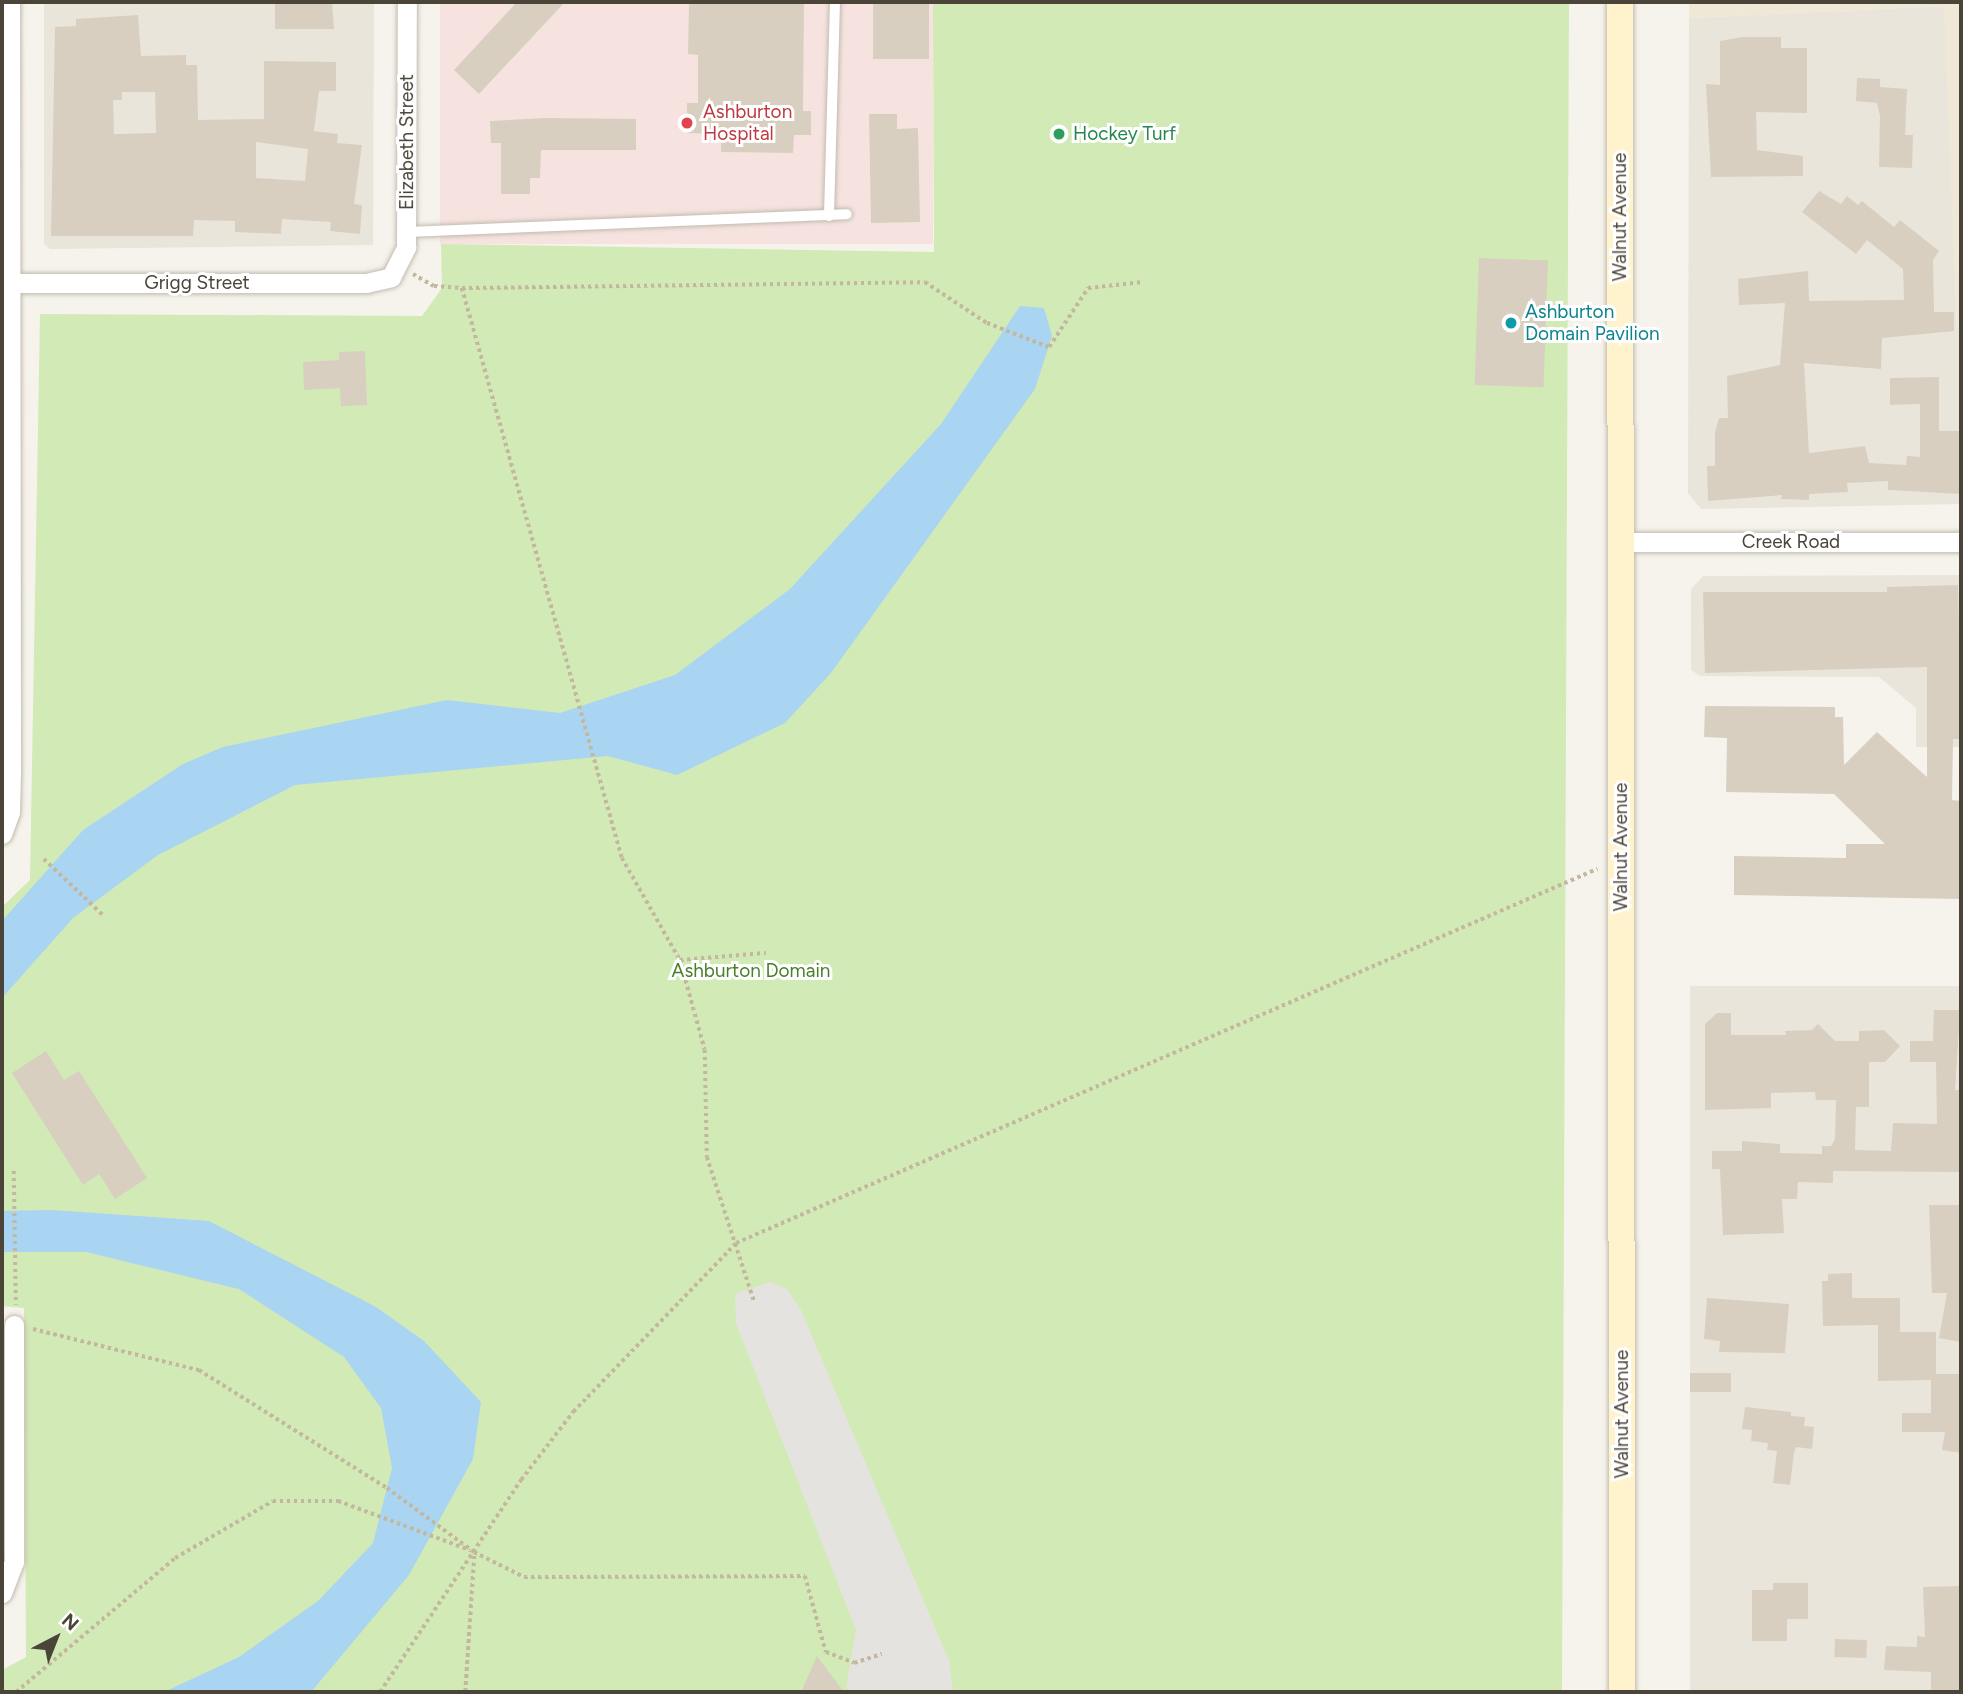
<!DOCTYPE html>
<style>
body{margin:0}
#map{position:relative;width:1963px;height:1694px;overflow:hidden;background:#f6f3ec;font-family:Figtree,sans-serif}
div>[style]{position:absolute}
.residential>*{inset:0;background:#eae5da;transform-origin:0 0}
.education>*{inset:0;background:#efe8d6}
.medical>*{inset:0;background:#f6e3e0;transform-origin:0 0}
.green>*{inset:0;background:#d2eab5}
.parking>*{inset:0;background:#e5e3e0}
.water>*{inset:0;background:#a9d4f2}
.building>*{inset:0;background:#d8cfc1;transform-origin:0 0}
.path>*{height:3.5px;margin-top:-1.75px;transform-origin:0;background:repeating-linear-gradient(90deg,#c4b79f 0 3.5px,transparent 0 7px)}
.roads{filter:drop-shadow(0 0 2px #c2bbae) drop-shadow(0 0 2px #c2bbae)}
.service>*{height:10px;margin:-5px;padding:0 5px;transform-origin:5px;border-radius:5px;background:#fff}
.minor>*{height:19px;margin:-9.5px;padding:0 9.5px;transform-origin:9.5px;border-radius:9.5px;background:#fff}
.secondary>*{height:26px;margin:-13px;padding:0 13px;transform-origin:13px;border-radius:13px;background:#fff3cd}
.dots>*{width:19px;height:19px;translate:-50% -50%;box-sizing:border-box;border:4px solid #fff;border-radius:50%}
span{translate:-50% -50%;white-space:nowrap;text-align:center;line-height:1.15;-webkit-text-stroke:6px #fff;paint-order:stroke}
.health-label{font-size:19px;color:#be3a42}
.left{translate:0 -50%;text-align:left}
.leisure-label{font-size:19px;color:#27864d}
.street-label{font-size:19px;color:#4b4439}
.culture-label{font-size:19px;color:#0d838f}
.park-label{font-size:19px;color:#4a7f2a}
.frame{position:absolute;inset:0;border:4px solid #4b4439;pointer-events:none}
.north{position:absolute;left:21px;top:1603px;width:70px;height:70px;-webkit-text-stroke:5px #fff;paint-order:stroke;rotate:42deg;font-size:19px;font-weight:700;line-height:28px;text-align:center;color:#4b4439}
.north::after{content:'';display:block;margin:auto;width:24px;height:32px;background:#4b4439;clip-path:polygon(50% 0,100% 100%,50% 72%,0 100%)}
</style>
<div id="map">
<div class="residential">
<i style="clip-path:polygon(44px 2px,374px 2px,373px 245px,50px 249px,44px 244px)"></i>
<i style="clip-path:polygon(1945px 6px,1957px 330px,1961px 331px,1961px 504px,1701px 509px,1688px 493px,1689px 18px)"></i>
<i style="clip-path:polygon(1961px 575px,1961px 747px,1916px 747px,1916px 708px,1879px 677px,1700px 676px,1691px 670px,1691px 589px,1703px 576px)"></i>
<i style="left:1690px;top:986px;width:271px;height:706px"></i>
</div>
<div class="education">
<i style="clip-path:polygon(1689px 2px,1961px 2px,1961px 331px,1957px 331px,1944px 6px,1689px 18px)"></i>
</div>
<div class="medical">
<i style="left:440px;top:2px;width:493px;height:242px"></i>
</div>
<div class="green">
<i style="clip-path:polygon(933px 2px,1569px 2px,1562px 1692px,2px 1692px,2px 1670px,26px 1657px,24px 1308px,2px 1306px,2px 907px,30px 880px,40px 314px,422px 316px,442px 288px,441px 244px,934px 252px)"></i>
</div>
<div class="parking">
<i style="clip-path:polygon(770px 1282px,787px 1289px,801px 1310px,949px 1661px,953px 1692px,850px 1692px,846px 1687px,856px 1630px,736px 1323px,735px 1294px)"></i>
</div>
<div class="water">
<i style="clip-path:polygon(1020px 306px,1044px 308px,1052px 336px,1035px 389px,831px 673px,785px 723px,677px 775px,608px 756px,295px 785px,158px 855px,73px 918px,2px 998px,2px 921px,83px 830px,183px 764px,223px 747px,447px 700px,560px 713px,675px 675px,790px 589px,941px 424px)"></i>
<i style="clip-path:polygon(52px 1210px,209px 1221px,376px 1307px,424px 1341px,481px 1402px,473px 1459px,409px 1575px,311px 1692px,164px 1692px,239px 1657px,318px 1601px,373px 1543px,392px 1468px,381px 1408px,344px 1357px,239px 1289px,86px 1252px,2px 1252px,2px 1211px)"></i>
</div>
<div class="building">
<i style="clip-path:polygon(288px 2px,332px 2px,334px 29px,275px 29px,275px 4px)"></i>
<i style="clip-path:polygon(517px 2px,565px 2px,479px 94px,454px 70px)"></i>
<i style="clip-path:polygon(689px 2px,804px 2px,803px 111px,811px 111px,811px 135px,794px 135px,793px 153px,721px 152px,721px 134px,687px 133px,687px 103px,698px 103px,698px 55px,688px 54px)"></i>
<i style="left:873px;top:2px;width:56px;height:57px"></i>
<i style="clip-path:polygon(evenodd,138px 15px,141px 56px,186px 55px,186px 65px,197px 65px,198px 120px,264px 119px,264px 61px,336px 62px,336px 91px,319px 91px,314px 131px,338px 134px,337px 143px,362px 145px,354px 204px,362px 205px,360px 234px,330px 231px,331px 222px,282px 219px,281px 234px,235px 232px,235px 221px,194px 220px,193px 236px,51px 236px,55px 27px,76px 26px,76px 19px,138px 15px,122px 92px,155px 92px,156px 133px,114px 134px,113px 100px,122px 100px,122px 92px,138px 15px,256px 142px,308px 149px,305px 181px,256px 178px,256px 142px)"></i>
<i style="clip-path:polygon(1742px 37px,1781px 37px,1781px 48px,1807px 48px,1807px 113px,1756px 112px,1757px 150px,1803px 156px,1803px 176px,1711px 177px,1706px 84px,1720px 85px,1720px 41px)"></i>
<i style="clip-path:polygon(1857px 78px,1880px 79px,1880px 87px,1907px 89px,1905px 135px,1913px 135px,1912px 168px,1879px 167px,1880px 116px,1877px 103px,1856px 101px)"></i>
<i style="clip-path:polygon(869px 114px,897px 114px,897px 129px,918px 128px,920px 222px,871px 223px)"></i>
<i style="clip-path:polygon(544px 118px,636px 119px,636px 150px,541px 150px,540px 178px,530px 178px,530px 194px,501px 194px,501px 143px,491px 143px,490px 121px)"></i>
<i style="clip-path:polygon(1819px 191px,1841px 204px,1847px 196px,1858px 205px,1862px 201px,1894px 227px,1900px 220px,1939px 251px,1933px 260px,1934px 312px,1954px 312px,1954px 331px,1882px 338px,1881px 369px,1804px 363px,1809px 453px,1865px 446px,1869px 463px,1906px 465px,1907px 456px,1920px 457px,1920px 404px,1890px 405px,1890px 378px,1939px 377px,1939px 431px,1961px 431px,1961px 494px,1888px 490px,1888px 481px,1847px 483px,1848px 492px,1809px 494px,1809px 500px,1781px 499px,1782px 495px,1708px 501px,1707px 466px,1715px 466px,1715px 432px,1719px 418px,1728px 418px,1727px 376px,1780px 365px,1785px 303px,1739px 305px,1738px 279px,1808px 271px,1809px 301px,1904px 300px,1903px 269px,1867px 240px,1856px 254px,1802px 212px)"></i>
<i style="left:1479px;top:258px;width:69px;height:127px;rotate:2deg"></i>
<i style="clip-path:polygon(365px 351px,367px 405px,341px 406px,340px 388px,304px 390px,303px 362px,339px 360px,339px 352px)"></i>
<i style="clip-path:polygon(1958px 585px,1961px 739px,1953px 739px,1952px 800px,1961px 801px,1961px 899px,1734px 895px,1734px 856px,1846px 858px,1846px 844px,1885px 844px,1834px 794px,1726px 792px,1727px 738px,1704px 737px,1705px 706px,1835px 707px,1835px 717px,1843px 717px,1844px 765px,1877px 732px,1927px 777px,1927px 667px,1705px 673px,1703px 592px,1887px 592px,1887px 587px)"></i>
<i style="clip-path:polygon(1934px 1010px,1960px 1010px,1955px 1090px,1961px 1090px,1961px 1172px,1833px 1171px,1833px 1183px,1798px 1182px,1797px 1199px,1782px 1199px,1784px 1233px,1723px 1235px,1720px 1169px,1712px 1169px,1712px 1151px,1742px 1151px,1742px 1141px,1780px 1144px,1780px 1153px,1822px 1154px,1822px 1146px,1831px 1146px,1835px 1139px,1836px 1100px,1816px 1100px,1815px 1092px,1771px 1093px,1771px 1108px,1705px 1110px,1705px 1024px,1717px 1013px,1731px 1013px,1731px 1035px,1786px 1035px,1785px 1031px,1812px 1030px,1818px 1024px,1835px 1041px,1859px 1041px,1859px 1031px,1884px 1030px,1900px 1046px,1885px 1062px,1869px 1062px,1869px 1107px,1856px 1107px,1855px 1150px,1891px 1151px,1893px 1123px,1937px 1124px,1936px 1062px,1910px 1062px,1910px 1041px,1933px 1041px)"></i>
<i style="clip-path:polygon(46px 1051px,64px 1080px,79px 1071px,147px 1178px,115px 1199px,99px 1174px,83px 1185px,12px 1073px)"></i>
<i style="clip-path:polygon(1929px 1205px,1961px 1205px,1961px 1342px,1939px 1338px,1947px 1293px,1932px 1293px)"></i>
<i style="clip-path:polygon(1852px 1273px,1852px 1298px,1900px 1298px,1900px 1332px,1936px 1332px,1936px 1374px,1961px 1374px,1961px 1453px,1942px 1450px,1945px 1432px,1902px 1432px,1902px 1413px,1931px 1413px,1931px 1380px,1878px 1381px,1878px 1325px,1823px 1326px,1822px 1281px,1828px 1281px,1828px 1274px)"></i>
<i style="clip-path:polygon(1707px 1298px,1789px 1304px,1785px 1353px,1719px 1352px,1720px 1341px,1704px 1339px)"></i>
<i style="left:1690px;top:1373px;width:41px;height:19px"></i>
<i style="clip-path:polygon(1745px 1407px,1791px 1412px,1791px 1416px,1805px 1417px,1804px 1426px,1814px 1427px,1812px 1449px,1796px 1447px,1794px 1453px,1790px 1485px,1773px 1483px,1777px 1451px,1767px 1450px,1768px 1443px,1751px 1441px,1752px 1430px,1742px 1429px)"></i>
<i style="clip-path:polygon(1773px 1583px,1808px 1583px,1808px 1619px,1787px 1619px,1787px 1641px,1752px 1641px,1752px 1590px,1773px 1590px)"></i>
<i style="clip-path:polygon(1961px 1586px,1961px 1692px,1931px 1692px,1931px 1672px,1884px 1670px,1886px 1646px,1917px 1647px,1917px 1636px,1925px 1637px,1923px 1587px)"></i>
<i style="left:1835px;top:1639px;width:32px;height:18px;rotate:2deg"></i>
<i style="clip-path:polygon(817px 1656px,844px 1692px,801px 1692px)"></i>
</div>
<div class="path">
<i style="left:413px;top:274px;width:24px;rotate:30deg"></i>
<i style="left:434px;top:286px;width:28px;rotate:4deg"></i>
<i style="left:462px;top:288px;width:592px;rotate:74.32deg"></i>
<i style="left:622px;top:858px;width:117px;rotate:60.4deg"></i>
<i style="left:680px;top:960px;width:93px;rotate:74.5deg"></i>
<i style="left:705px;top:1050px;width:107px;rotate:88.9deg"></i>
<i style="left:707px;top:1157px;width:151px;rotate:71.9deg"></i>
<i style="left:462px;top:288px;width:463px;rotate:-0.7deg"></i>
<i style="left:925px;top:282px;width:74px;rotate:33.5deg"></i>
<i style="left:987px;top:323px;width:66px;rotate:21.2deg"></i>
<i style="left:1049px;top:347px;width:71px;rotate:-56.5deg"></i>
<i style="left:1088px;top:288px;width:55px;rotate:-6.2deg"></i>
<i style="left:44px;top:859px;width:81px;rotate:43.5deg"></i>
<i style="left:680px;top:960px;width:86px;rotate:-4.7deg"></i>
<i style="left:14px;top:1171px;width:134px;rotate:89.1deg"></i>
<i style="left:33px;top:1329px;width:171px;rotate:13.9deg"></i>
<i style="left:199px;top:1370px;width:222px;rotate:32.1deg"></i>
<i style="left:387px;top:1488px;width:108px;rotate:36.3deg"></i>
<i style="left:474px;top:1552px;width:56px;rotate:26.6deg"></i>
<i style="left:524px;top:1577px;width:281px;rotate:-0.2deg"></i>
<i style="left:805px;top:1576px;width:79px;rotate:74.6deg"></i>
<i style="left:826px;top:1652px;width:30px;rotate:21deg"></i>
<i style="left:854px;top:1663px;width:29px;rotate:-18deg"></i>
<i style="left:16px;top:1692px;width:208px;rotate:-40.1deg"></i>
<i style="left:175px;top:1558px;width:113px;rotate:-30.2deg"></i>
<i style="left:273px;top:1501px;width:65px"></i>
<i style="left:338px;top:1501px;width:141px;rotate:20.4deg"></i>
<i style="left:380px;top:1692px;width:255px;rotate:-56.4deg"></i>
<i style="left:521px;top:1480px;width:86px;rotate:-52.6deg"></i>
<i style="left:573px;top:1412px;width:235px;rotate:-46deg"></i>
<i style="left:736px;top:1243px;width:939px;rotate:-23.48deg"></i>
<i style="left:465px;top:1692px;width:137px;rotate:-86.2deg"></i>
</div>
<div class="roads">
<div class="service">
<i style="left:829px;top:216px;width:214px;rotate:-88.4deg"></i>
<i style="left:406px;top:232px;width:441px;rotate:-2.3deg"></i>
</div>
<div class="minor">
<i style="left:2px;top:283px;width:364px"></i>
<i style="left:366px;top:283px;width:26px;rotate:-13deg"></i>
<i style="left:391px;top:277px;width:34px;rotate:-63deg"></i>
<i style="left:406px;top:247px;width:245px;rotate:-89.8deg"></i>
<i style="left:1621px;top:542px;width:340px"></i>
<i style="left:2px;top:834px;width:23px;rotate:-70deg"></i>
<i style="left:10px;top:812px;width:42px;rotate:-88.6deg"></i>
<i style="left:11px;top:770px;width:768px;rotate:-90.07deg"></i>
<i style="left:2px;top:1593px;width:33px;rotate:-69deg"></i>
<i style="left:14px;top:1562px;width:237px;rotate:-90deg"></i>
</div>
<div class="secondary">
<i style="left:1620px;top:2px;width:1690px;rotate:89.93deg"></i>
</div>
</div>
<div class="dots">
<i style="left:687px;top:123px;background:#e0444e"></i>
<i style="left:1059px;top:134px;background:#2e9e5b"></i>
<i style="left:1511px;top:323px;background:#0f9aa8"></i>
</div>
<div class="health-label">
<span class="left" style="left:703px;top:123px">Ashburton<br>Hospital</span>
</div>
<div class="leisure-label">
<span class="left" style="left:1073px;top:134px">Hockey Turf</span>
</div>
<div class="street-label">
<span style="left:407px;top:142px;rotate:-90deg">Elizabeth Street</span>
<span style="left:1620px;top:217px;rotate:-90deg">Walnut Avenue</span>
<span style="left:197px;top:283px">Grigg Street</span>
<span style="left:1791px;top:542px">Creek Road</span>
<span style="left:1621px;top:847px;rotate:-90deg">Walnut Avenue</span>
<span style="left:1622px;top:1414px;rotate:-90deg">Walnut Avenue</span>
</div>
<div class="culture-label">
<span class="left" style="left:1525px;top:323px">Ashburton<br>Domain Pavilion</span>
</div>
<div class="park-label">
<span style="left:751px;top:971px">Ashburton Domain</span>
</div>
<div class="frame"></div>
<div class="north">N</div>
</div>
